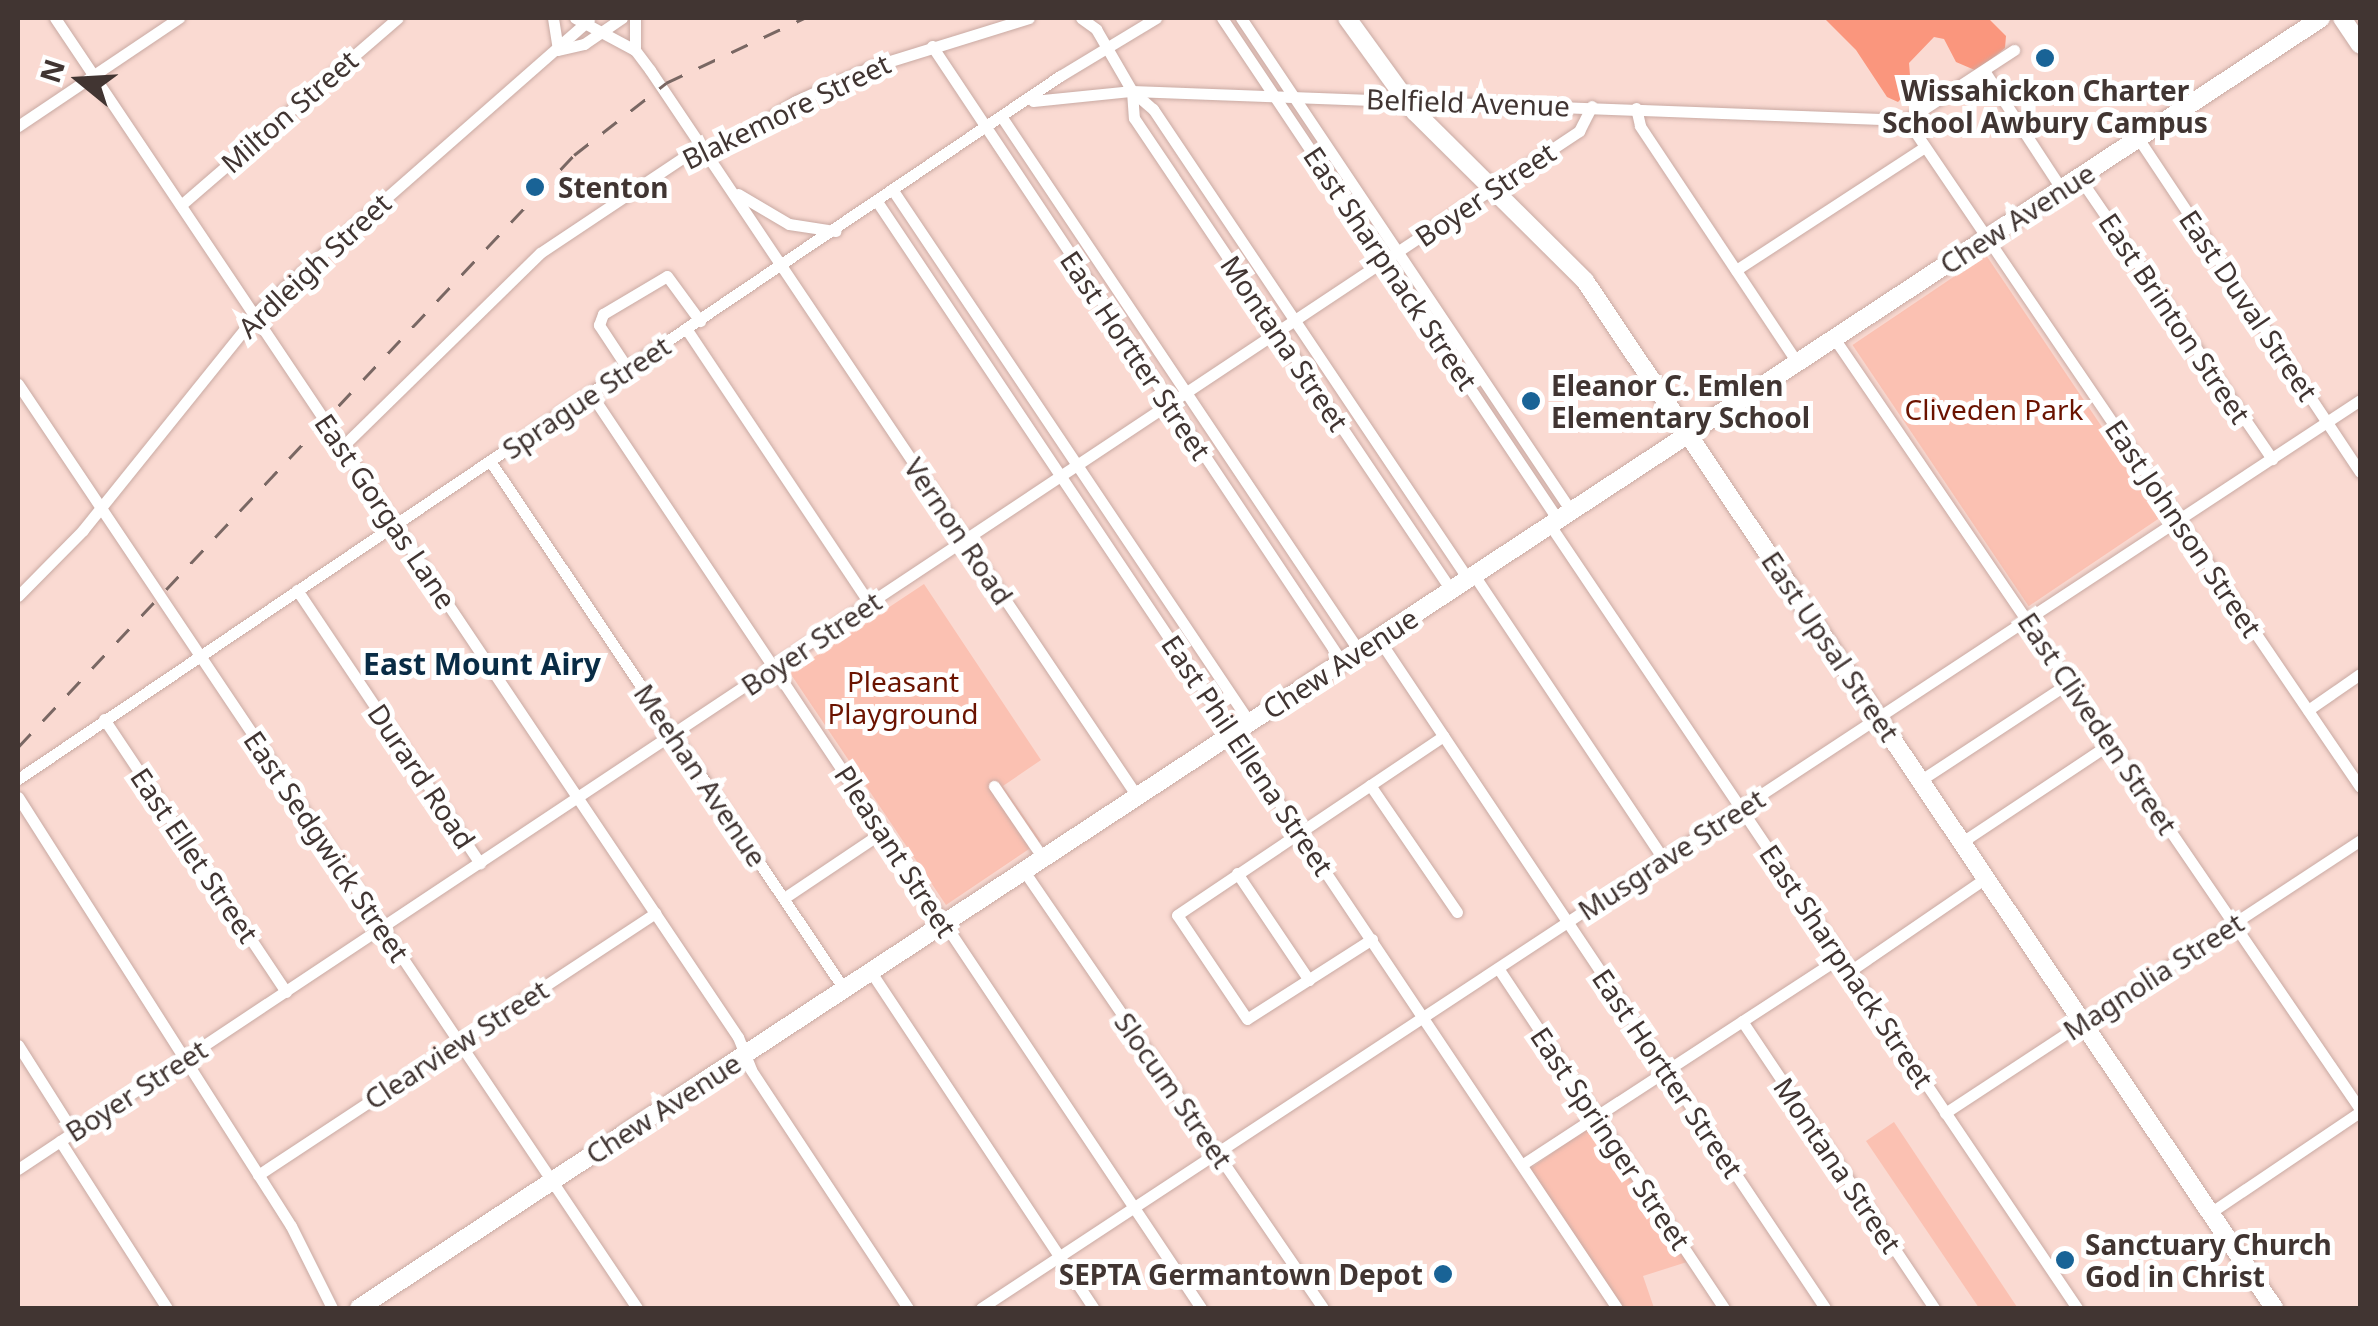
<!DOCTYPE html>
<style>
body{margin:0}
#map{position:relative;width:2378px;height:1326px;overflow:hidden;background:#fadad2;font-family:"Noto Sans",sans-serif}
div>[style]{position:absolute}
.green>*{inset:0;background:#fbc1b2;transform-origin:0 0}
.forest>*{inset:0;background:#fa967d}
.roads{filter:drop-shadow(0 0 2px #c9aaa3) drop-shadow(0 0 2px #c9aaa3)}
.street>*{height:11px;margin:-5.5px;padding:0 5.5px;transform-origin:5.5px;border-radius:5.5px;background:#fff}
.secondary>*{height:18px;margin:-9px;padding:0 9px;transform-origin:9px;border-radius:9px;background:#fff}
.rail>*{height:2.5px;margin-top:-1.25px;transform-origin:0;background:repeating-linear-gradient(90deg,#796763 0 18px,transparent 0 36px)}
.dots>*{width:28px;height:28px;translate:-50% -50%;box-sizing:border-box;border:5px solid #fff;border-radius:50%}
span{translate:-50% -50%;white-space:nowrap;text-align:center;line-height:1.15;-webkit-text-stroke:10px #fff;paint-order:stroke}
.poi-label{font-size:28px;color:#413532;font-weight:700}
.left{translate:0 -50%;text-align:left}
.right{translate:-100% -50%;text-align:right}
.street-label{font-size:28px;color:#413532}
.park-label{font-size:28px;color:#6b1300}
.neighbourhood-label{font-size:30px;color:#092c45;font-weight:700}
.frame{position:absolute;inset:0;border:20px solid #413532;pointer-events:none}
.north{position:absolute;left:30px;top:30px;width:100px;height:100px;-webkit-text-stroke:8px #fff;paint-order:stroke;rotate:288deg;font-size:28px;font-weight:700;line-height:40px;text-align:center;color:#413532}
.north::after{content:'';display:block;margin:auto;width:35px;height:45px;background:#413532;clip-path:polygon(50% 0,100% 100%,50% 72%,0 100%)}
</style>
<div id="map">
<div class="green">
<i style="left:1986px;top:255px;width:315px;height:161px;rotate:56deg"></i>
<i style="clip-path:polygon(924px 584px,1041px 760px,1003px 786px,1041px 841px,946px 905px,790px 673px)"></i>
<i style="clip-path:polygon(1894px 1122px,2017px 1307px,2015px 1308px,1979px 1308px,1866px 1141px)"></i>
<i style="clip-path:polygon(1594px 1123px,1687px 1262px,1643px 1276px,1654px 1308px,1622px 1308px,1530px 1169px)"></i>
</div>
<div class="forest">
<i style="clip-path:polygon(1824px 18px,1988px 18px,2006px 36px,2005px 48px,1977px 71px,1956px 62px,1944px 39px,1934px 37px,1909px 63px,1911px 88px,1898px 102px,1887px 97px,1856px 50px)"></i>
</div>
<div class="roads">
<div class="street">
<i style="left:55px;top:18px;width:1227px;rotate:56.17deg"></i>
<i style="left:738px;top:1037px;width:35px;rotate:68deg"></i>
<i style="left:751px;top:1070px;width:285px;rotate:56.6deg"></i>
<i style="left:553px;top:18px;width:32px;rotate:81deg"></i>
<i style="left:575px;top:18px;width:68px;rotate:28.1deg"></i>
<i style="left:635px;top:50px;width:25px;rotate:53deg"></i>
<i style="left:650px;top:70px;width:874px;rotate:56.15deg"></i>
<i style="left:1081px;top:18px;width:19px;rotate:36deg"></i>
<i style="left:1096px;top:29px;width:72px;rotate:59.9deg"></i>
<i style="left:1132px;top:91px;width:28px;rotate:41deg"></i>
<i style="left:1153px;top:109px;width:566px;rotate:56.17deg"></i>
<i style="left:1222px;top:18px;width:604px;rotate:56.2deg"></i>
<i style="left:1241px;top:18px;width:593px;rotate:56.2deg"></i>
<i style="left:932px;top:46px;width:740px;rotate:56.35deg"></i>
<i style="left:558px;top:50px;width:27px;rotate:-13deg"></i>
<i style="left:584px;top:44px;width:46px;rotate:-34.4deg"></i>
<i style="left:635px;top:50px;width:32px;rotate:-90deg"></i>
<i style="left:1985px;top:72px;width:139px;rotate:56.8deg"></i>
<i style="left:1132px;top:91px;width:27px;rotate:86deg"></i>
<i style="left:1134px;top:118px;width:569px;rotate:56.11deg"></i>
<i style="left:1033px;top:101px;width:100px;rotate:-5.8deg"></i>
<i style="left:1132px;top:91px;width:776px;rotate:2.14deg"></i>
<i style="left:1636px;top:108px;width:18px;rotate:77deg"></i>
<i style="left:1640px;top:126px;width:283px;rotate:56.4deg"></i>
<i style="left:1003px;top:119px;width:640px;rotate:56.21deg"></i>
<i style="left:1907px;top:120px;width:806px;rotate:55.82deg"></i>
<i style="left:1907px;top:120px;width:128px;rotate:-33.2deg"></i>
<i style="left:18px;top:126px;width:194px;rotate:-33.9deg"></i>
<i style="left:2138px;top:138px;width:401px;rotate:56.4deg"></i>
<i style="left:2079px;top:177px;width:342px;rotate:55.6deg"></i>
<i style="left:894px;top:192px;width:639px;rotate:56.16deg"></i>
<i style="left:738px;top:194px;width:59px;rotate:30.5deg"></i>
<i style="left:789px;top:224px;width:47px;rotate:8.7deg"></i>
<i style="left:878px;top:203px;width:1329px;rotate:56.23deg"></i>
<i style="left:181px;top:205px;width:286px;rotate:-40.8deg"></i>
<i style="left:1736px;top:270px;width:225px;rotate:-33.1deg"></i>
<i style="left:687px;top:330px;width:329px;rotate:56.3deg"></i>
<i style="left:1834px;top:338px;width:933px;rotate:55.7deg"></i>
<i style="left:628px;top:369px;width:53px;rotate:-123.4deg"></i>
<i style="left:599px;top:325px;width:12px;rotate:-70deg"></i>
<i style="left:603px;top:314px;width:74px;rotate:-30.7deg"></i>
<i style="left:667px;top:276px;width:56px;rotate:53.7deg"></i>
<i style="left:18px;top:384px;width:1112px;rotate:56.18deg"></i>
<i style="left:591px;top:394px;width:1099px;rotate:56.28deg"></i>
<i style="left:343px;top:446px;width:276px;rotate:-44.4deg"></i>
<i style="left:540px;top:253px;width:177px;rotate:-33.7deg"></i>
<i style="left:687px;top:155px;width:38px;rotate:-12deg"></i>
<i style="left:724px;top:147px;width:85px;rotate:-32.6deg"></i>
<i style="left:796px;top:101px;width:82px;rotate:-24.4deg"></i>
<i style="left:871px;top:67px;width:165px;rotate:-17.2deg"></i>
<i style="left:490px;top:461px;width:636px;rotate:56.16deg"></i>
<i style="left:1550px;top:525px;width:944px;rotate:56.06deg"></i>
<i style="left:1474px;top:575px;width:343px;rotate:56.3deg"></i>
<i style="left:297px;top:590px;width:329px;rotate:56.2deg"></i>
<i style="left:18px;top:596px;width:93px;rotate:-45.4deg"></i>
<i style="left:83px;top:530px;width:286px;rotate:-51.2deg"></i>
<i style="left:262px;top:307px;width:435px;rotate:-41.3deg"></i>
<i style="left:1378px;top:638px;width:805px;rotate:56.29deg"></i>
<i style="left:2308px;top:710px;width:63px;rotate:-34.7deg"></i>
<i style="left:104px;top:719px;width:328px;rotate:56.3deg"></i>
<i style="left:18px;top:779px;width:1257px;rotate:-34.01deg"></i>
<i style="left:1060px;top:76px;width:112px;rotate:-31.1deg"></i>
<i style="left:1921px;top:780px;width:178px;rotate:-33.3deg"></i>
<i style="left:1370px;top:785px;width:154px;rotate:55.6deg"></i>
<i style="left:994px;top:786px;width:87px;rotate:55.8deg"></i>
<i style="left:18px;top:797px;width:508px;rotate:57.53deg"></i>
<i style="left:291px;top:1226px;width:92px;rotate:63.4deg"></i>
<i style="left:1962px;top:842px;width:179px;rotate:-33.6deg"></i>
<i style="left:1024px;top:871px;width:529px;rotate:55.62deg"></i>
<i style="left:1237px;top:873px;width:129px;rotate:56.1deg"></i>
<i style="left:784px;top:898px;width:120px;rotate:-33.8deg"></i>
<i style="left:1372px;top:939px;width:148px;rotate:147.4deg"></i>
<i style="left:1247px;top:1019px;width:125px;rotate:-123.9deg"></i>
<i style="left:1177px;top:915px;width:321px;rotate:-33.9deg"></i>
<i style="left:1498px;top:968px;width:408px;rotate:56.4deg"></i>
<i style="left:1850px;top:971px;width:165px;rotate:-34.4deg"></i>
<i style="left:871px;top:972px;width:403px;rotate:56.5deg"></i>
<i style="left:1742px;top:1021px;width:345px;rotate:56.2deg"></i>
<i style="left:18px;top:1045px;width:103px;rotate:57.7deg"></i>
<i style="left:1945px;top:1113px;width:497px;rotate:-33.3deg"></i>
<i style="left:60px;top:1141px;width:198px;rotate:57.4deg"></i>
<i style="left:1523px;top:1164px;width:379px;rotate:-33.1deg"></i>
<i style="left:18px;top:1169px;width:1875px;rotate:-33.62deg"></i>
<i style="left:1579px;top:131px;width:28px;rotate:-63deg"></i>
<i style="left:258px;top:1175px;width:476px;rotate:-33.4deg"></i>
<i style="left:2210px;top:1213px;width:181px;rotate:-34deg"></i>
<i style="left:981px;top:1308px;width:1651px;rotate:-33.36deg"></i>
</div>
<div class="secondary">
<i style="left:1347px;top:18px;width:116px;rotate:54.1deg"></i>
<i style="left:1415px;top:112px;width:240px;rotate:44.8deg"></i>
<i style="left:1585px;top:281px;width:1237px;rotate:56.14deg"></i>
<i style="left:2342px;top:18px;width:32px;rotate:56deg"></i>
<i style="left:359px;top:1308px;width:2348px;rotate:-33.32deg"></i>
</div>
</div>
<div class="rail">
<i style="left:18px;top:747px;width:812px;rotate:-46.8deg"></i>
<i style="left:574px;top:155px;width:117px;rotate:-38deg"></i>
<i style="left:666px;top:83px;width:153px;rotate:-25.2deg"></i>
</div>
<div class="dots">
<i style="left:2045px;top:58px;background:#196396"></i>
<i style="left:535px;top:187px;background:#196396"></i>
<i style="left:1531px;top:401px;background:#196396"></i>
<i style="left:2065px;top:1260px;background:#196396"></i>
<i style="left:1443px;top:1274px;background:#196396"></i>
</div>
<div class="poi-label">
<span style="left:2045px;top:106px">Wissahickon Charter<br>School Awbury Campus</span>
<span class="left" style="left:558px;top:187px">Stenton</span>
<span class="left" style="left:1551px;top:401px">Eleanor C. Emlen<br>Elementary School</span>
<span class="left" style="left:2085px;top:1260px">Sanctuary Church<br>God in Christ</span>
<span class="right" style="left:1423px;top:1274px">SEPTA Germantown Depot</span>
</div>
<div class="street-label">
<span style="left:1468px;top:102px;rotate:2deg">Belfield Avenue</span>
<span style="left:289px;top:111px;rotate:-41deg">Milton Street</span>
<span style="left:786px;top:111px;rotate:-26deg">Blakemore Street</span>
<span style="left:1485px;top:194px;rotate:-34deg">Boyer Street</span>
<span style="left:2017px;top:218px;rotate:-33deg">Chew Avenue</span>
<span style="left:314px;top:265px;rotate:-43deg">Ardleigh Street</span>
<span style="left:1391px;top:268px;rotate:56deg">East Sharpnack Street</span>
<span style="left:2249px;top:305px;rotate:56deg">East Duval Street</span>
<span style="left:2175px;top:318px;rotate:56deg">East Brinton Street</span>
<span style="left:1285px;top:343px;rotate:56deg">Montana Street</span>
<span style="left:1136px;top:355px;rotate:56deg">East Hortter Street</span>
<span style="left:586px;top:397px;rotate:-34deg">Sprague Street</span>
<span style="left:386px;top:511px;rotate:56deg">East Gorgas Lane</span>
<span style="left:2184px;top:528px;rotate:56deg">East Johnson Street</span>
<span style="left:959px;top:531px;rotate:56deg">Vernon Road</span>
<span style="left:811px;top:643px;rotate:-34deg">Boyer Street</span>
<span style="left:1831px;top:646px;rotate:56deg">East Upsal Street</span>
<span style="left:1340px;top:663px;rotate:-33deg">Chew Avenue</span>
<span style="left:2098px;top:723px;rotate:56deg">East Cliveden Street</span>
<span style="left:1248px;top:755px;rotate:56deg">East Phil Ellena Street</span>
<span style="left:701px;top:775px;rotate:56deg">Meehan Avenue</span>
<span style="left:422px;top:776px;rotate:56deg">Durard Road</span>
<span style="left:327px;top:846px;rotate:56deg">East Sedgwick Street</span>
<span style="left:896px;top:851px;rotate:57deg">Pleasant Street</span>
<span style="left:1671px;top:854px;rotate:-33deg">Musgrave Street</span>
<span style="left:195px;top:855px;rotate:56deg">East Ellet Street</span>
<span style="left:1847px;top:966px;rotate:56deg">East Sharpnack Street</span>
<span style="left:2153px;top:976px;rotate:-33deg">Magnolia Street</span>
<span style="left:456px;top:1044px;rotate:-33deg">Clearview Street</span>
<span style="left:1668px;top:1073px;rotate:56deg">East Hortter Street</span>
<span style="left:136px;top:1090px;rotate:-33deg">Boyer Street</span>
<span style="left:1174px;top:1090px;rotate:55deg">Slocum Street</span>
<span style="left:663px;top:1108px;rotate:-33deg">Chew Avenue</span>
<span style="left:1611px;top:1138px;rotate:56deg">East Springer Street</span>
<span style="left:1838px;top:1165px;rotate:56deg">Montana Street</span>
</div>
<div class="park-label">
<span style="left:1994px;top:409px">Cliveden Park</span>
<span style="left:903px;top:697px">Pleasant<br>Playground</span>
</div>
<div class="neighbourhood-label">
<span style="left:482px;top:664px">East Mount Airy</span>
</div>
<div class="frame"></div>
<div class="north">N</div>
</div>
